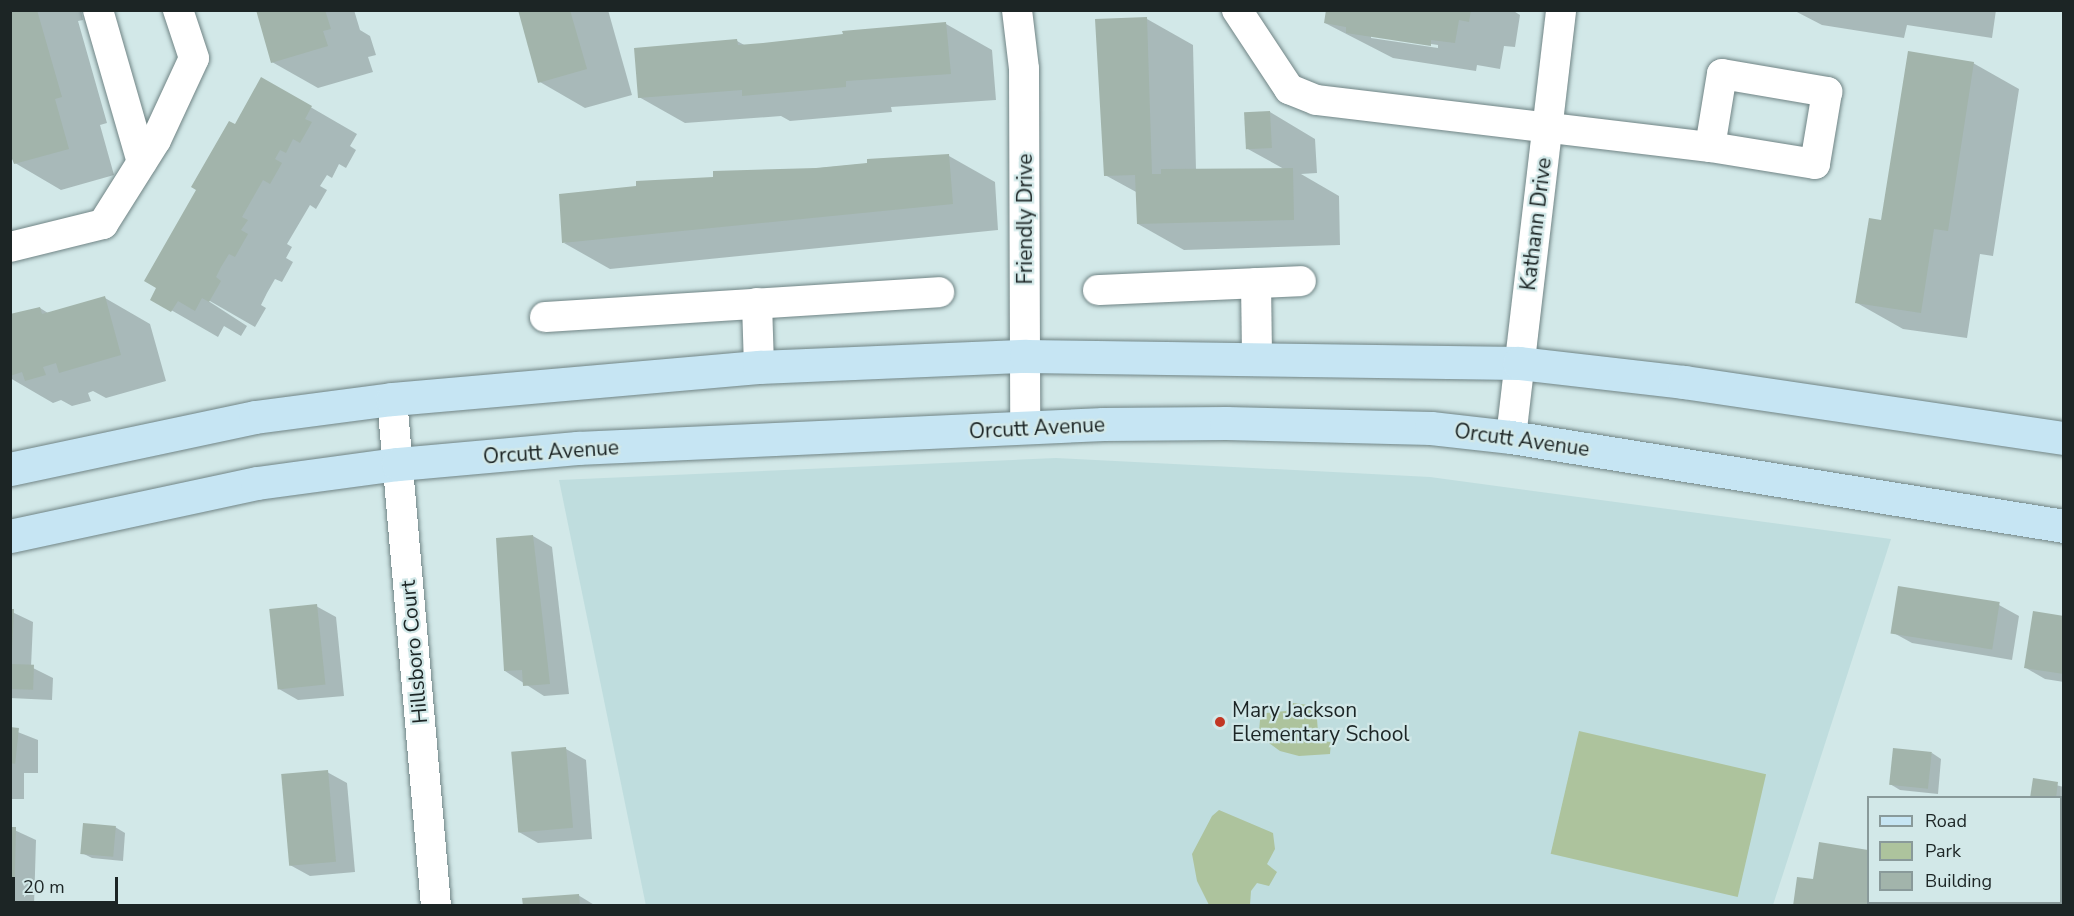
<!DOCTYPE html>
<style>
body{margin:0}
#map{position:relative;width:2074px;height:916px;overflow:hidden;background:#d2e8e8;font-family:"Nunito Sans",sans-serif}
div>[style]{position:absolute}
.built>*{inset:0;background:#bfddde}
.green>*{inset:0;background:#adc39d;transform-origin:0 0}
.shadow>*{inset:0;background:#0003}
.building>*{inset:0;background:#a2b4ab;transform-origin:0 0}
.roads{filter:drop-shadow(0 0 2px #708485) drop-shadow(0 0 2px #708485)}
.minor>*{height:30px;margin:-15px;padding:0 15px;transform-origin:15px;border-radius:15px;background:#fff}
.secondary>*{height:33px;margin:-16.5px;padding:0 16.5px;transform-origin:16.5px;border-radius:16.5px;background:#c6e5f3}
.dots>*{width:16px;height:16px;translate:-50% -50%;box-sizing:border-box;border:3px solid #d2e8e8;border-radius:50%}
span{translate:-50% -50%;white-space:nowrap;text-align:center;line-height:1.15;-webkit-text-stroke:4.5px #d2e8e8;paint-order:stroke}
.street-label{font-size:21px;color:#1c2525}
.poi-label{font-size:21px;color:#1c2525}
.left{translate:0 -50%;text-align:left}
.frame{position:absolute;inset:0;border:12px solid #1c2525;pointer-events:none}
.legend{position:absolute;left:1867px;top:796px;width:195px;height:108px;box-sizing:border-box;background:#d2e8e8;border:2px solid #899a9a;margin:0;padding:8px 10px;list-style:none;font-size:18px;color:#1c2525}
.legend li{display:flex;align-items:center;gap:12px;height:30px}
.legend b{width:30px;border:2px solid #899a9a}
.scale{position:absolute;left:12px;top:877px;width:106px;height:27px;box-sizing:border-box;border:3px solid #1c2525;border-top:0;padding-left:8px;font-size:18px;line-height:21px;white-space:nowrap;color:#1c2525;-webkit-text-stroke:4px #d2e8e8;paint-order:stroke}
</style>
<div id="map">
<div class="built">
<i style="clip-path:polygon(1056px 458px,1430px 477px,1891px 539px,1773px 905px,646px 906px,559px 480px)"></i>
</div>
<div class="green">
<i style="clip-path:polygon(1293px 703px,1316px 706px,1318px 732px,1321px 741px,1331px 742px,1330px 754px,1299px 756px,1280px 751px,1265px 740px,1259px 731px,1260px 720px,1266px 713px,1286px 711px)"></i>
<i style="left:1579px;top:731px;width:192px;height:126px;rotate:13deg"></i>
<i style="clip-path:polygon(1219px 810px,1273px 833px,1275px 849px,1267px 864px,1277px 872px,1269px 886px,1257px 883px,1251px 891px,1250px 905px,1209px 905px,1197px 881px,1192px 854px,1212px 816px)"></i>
</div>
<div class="shadow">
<i style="clip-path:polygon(10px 10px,81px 10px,83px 20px,78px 21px,107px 123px,100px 125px,114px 175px,61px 190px,15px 163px,10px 156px)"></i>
<i style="clip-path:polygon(257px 10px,354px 10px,360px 30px,370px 36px,376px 55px,368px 57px,373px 72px,318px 88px,272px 62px)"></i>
<i style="clip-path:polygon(519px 10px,608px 10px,632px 95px,585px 108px,540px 82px)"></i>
<i style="clip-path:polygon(evenodd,1327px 10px,1512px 10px,1520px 15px,1515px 47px,1504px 46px,1500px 69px,1477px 65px,1476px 71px,1393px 58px,1325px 23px,1327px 10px,1371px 35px,1438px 45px,1438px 48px,1371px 38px,1371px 35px)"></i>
<i style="clip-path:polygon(1793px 10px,1996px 10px,1992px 38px,1907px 25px,1904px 38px,1822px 25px)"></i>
<i style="clip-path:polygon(1147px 19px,1193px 45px,1196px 170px,1284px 169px,1246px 148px,1270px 112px,1315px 139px,1317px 173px,1301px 174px,1339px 196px,1340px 245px,1184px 250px,1138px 224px,1138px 193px,1105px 175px,1097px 21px)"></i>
<i style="clip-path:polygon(946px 24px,992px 50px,996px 100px,891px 107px,892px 112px,790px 121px,781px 116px,685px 123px,639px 97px,737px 41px,746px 46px)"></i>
<i style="clip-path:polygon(1973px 63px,2019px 89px,1993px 256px,1980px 254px,1967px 338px,1903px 329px,1857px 303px,1883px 222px)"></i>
<i style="clip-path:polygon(262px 79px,357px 134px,350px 146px,356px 150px,346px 168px,339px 164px,332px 178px,327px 175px,320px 186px,327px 190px,316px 209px,310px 205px,287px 244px,292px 247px,286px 258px,293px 262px,282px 282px,275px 279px,267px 293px,261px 305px,266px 308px,255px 327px,196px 293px,247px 326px,241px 336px,224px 326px,218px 337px,152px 299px)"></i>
<i style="clip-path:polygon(949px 156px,995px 182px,998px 230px,610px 269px,564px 243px,715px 178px)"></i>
<i style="clip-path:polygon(105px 298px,150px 324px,166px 381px,106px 398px,93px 391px,88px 393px,91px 401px,72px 406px,61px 400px,53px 403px,10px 378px,10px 316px,40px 308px,48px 313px)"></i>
<i style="clip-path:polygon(533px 536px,552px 547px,569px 694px,544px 696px,505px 671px)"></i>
<i style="clip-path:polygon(1999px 605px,2019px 616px,2012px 660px,1912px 643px,1892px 632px)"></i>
<i style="clip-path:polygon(316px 606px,336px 617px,344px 696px,298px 700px,279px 689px)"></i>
<i style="clip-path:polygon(10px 611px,33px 622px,31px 667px,53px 678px,52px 700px,10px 698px)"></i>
<i style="clip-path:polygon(2064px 617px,2064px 682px,2045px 679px,2026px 668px)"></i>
<i style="clip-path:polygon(10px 729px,38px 740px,38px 773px,24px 773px,24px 799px,10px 799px)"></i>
<i style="clip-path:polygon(566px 749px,586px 760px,592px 839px,538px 843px,519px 832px)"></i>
<i style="clip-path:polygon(1932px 753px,1941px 759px,1938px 794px,1900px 790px,1890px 784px)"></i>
<i style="clip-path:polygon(327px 772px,347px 783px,355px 872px,310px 876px,290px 865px)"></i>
<i style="clip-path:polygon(2034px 780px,2064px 787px,2063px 820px,2060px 798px,2031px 798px)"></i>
<i style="clip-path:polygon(115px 827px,125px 833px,123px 861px,92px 858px,82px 853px)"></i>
<i style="clip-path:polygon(10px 828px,36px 840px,34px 906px,10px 906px)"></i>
<i style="clip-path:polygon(1820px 844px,1868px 851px,1868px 902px,1922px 902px,1921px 906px,1795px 906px,1814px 881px)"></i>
<i style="clip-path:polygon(578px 895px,596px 906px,525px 906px)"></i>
<i style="clip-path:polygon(1949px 902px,2041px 902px,1948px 906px)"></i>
</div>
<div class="building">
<i style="clip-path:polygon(10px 10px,37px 10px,62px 97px,55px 99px,69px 149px,14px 164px,10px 153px)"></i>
<i style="clip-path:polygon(256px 10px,325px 10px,331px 29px,323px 31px,328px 46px,271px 63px)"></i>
<i style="clip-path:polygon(518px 10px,570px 10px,587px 69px,538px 83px)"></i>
<i style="clip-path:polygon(1326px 10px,1471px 10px,1469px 22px,1459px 20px,1455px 43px,1431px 40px,1431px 46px,1346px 33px,1346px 27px,1324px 23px)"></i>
<i style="clip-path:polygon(1147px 17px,1152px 174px,1161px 174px,1161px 169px,1293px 168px,1294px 220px,1137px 224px,1135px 175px,1104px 176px,1095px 19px)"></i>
<i style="clip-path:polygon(946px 22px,951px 74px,846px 81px,846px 87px,742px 96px,742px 90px,638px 98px,634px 48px,737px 39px,738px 45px,763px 43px,843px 34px,842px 31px)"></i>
<i style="clip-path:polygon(1908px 51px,1974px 62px,1948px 231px,1934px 229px,1921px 313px,1855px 303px,1869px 218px,1881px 220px)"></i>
<i style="clip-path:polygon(261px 77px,312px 106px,305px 119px,312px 122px,300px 143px,293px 139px,286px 153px,280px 150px,275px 159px,282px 163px,270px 184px,263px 180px,242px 217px,248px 220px,241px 230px,248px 234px,235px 257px,229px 254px,221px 267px,216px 277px,221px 281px,209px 302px,202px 298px,195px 311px,178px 301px,171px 312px,150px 300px,156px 288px,144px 281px,196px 190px,191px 187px,229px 121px,235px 124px)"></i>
<i style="left:1270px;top:111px;width:37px;height:26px;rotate:87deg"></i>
<i style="clip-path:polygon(949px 154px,953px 204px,562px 243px,559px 194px,636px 186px,636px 181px,713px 177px,713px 171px,816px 168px,867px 163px,867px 159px)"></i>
<i style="clip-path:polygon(105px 296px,121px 355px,59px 373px,56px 363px,43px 367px,46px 375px,25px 381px,22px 372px,10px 376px,10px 314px,40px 307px,42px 314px)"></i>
<i style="clip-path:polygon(533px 535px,550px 684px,523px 686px,522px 670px,504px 671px,496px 538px)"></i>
<i style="left:1898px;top:586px;width:103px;height:48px;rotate:9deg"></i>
<i style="left:317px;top:604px;width:81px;height:48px;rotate:84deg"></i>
<i style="clip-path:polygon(10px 609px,14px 609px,12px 650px,10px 650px)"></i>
<i style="clip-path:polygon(2033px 611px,2064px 616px,2064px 674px,2024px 668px)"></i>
<i style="left:10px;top:664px;width:24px;height:25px;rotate:2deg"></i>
<i style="left:10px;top:727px;width:9px;height:36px;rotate:6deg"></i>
<i style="left:566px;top:747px;width:81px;height:55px;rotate:85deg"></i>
<i style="left:1893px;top:748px;width:39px;height:37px;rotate:6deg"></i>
<i style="left:328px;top:770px;width:92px;height:47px;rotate:85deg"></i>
<i style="clip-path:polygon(2033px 778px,2058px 782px,2056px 798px,2030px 798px)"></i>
<i style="left:83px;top:823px;width:33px;height:31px;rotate:5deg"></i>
<i style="clip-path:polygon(10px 827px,16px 827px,14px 906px,10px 906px)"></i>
<i style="clip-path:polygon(1819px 842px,1868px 850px,1868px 902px,1901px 903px,1900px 906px,1793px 906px,1797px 877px,1813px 879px)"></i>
<i style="clip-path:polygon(579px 894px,580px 906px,523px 906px,522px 898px)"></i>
<i style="clip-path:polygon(1947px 903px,2021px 903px,1947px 906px)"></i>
</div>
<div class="roads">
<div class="minor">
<i style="left:98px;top:10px;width:158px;rotate:73.9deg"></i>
<i style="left:1017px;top:10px;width:59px;rotate:83.2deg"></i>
<i style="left:1024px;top:69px;width:359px;rotate:89.8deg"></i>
<i style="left:1237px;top:10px;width:95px;rotate:56.6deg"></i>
<i style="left:1289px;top:89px;width:29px;rotate:22deg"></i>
<i style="left:1316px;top:100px;width:397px;rotate:6.8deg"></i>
<i style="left:1722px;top:74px;width:107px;rotate:9.7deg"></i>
<i style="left:1827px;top:92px;width:73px;rotate:99.5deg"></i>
<i style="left:1815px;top:164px;width:106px;rotate:-170.8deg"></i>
<i style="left:1710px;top:147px;width:74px;rotate:-80.7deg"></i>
<i style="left:10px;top:247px;width:96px;rotate:-13.9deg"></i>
<i style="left:103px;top:224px;width:99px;rotate:-57.8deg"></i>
<i style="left:156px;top:140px;width:90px;rotate:-65.1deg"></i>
<i style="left:194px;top:58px;width:51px;rotate:-108.4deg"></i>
<i style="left:1256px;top:283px;width:74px;rotate:89.2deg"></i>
<i style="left:1098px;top:290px;width:203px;rotate:-2.5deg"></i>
<i style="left:757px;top:303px;width:64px;rotate:88.2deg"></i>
<i style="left:545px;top:317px;width:395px;rotate:-3.6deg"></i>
<i style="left:392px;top:399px;width:509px;rotate:85.04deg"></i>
<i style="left:1511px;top:437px;width:430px;rotate:-83.3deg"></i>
</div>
<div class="secondary">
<i style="left:10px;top:469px;width:250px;rotate:-12deg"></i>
<i style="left:255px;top:417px;width:138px;rotate:-7.5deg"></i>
<i style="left:392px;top:399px;width:368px;rotate:-5deg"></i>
<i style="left:759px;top:367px;width:267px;rotate:-2.4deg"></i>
<i style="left:1026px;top:356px;width:493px;rotate:0.8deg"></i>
<i style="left:1519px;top:363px;width:166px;rotate:6.6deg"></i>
<i style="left:1684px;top:382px;width:384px;rotate:8.4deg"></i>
<i style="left:10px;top:536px;width:253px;rotate:-12.1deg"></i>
<i style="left:257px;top:483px;width:142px;rotate:-7.7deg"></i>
<i style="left:398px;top:464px;width:180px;rotate:-5.1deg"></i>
<i style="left:577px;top:448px;width:527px;rotate:-2.61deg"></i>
<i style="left:1103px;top:424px;width:123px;rotate:-0.5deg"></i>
<i style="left:1226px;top:423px;width:205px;rotate:1.4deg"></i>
<i style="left:1431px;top:428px;width:81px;rotate:6.4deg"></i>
<i style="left:1511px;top:437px;width:560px;rotate:9.14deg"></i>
</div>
</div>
<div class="dots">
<i style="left:1220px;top:722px;background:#c23623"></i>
</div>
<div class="street-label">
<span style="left:1025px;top:219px;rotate:-90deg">Friendly Drive</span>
<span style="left:1536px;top:224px;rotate:-83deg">Kathann Drive</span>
<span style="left:1037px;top:428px;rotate:-3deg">Orcutt Avenue</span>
<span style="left:1522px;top:440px;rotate:8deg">Orcutt Avenue</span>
<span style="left:551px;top:452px;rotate:-4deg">Orcutt Avenue</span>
<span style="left:414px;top:652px;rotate:-95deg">Hillsboro Court</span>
</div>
<div class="poi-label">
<span class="left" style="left:1232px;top:722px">Mary Jackson<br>Elementary School</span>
</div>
<div class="frame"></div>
<ul class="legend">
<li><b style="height:8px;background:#c6e5f3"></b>Road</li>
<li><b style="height:16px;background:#adc39d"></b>Park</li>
<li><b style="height:16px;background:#a2b4ab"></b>Building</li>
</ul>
<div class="scale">20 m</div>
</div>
